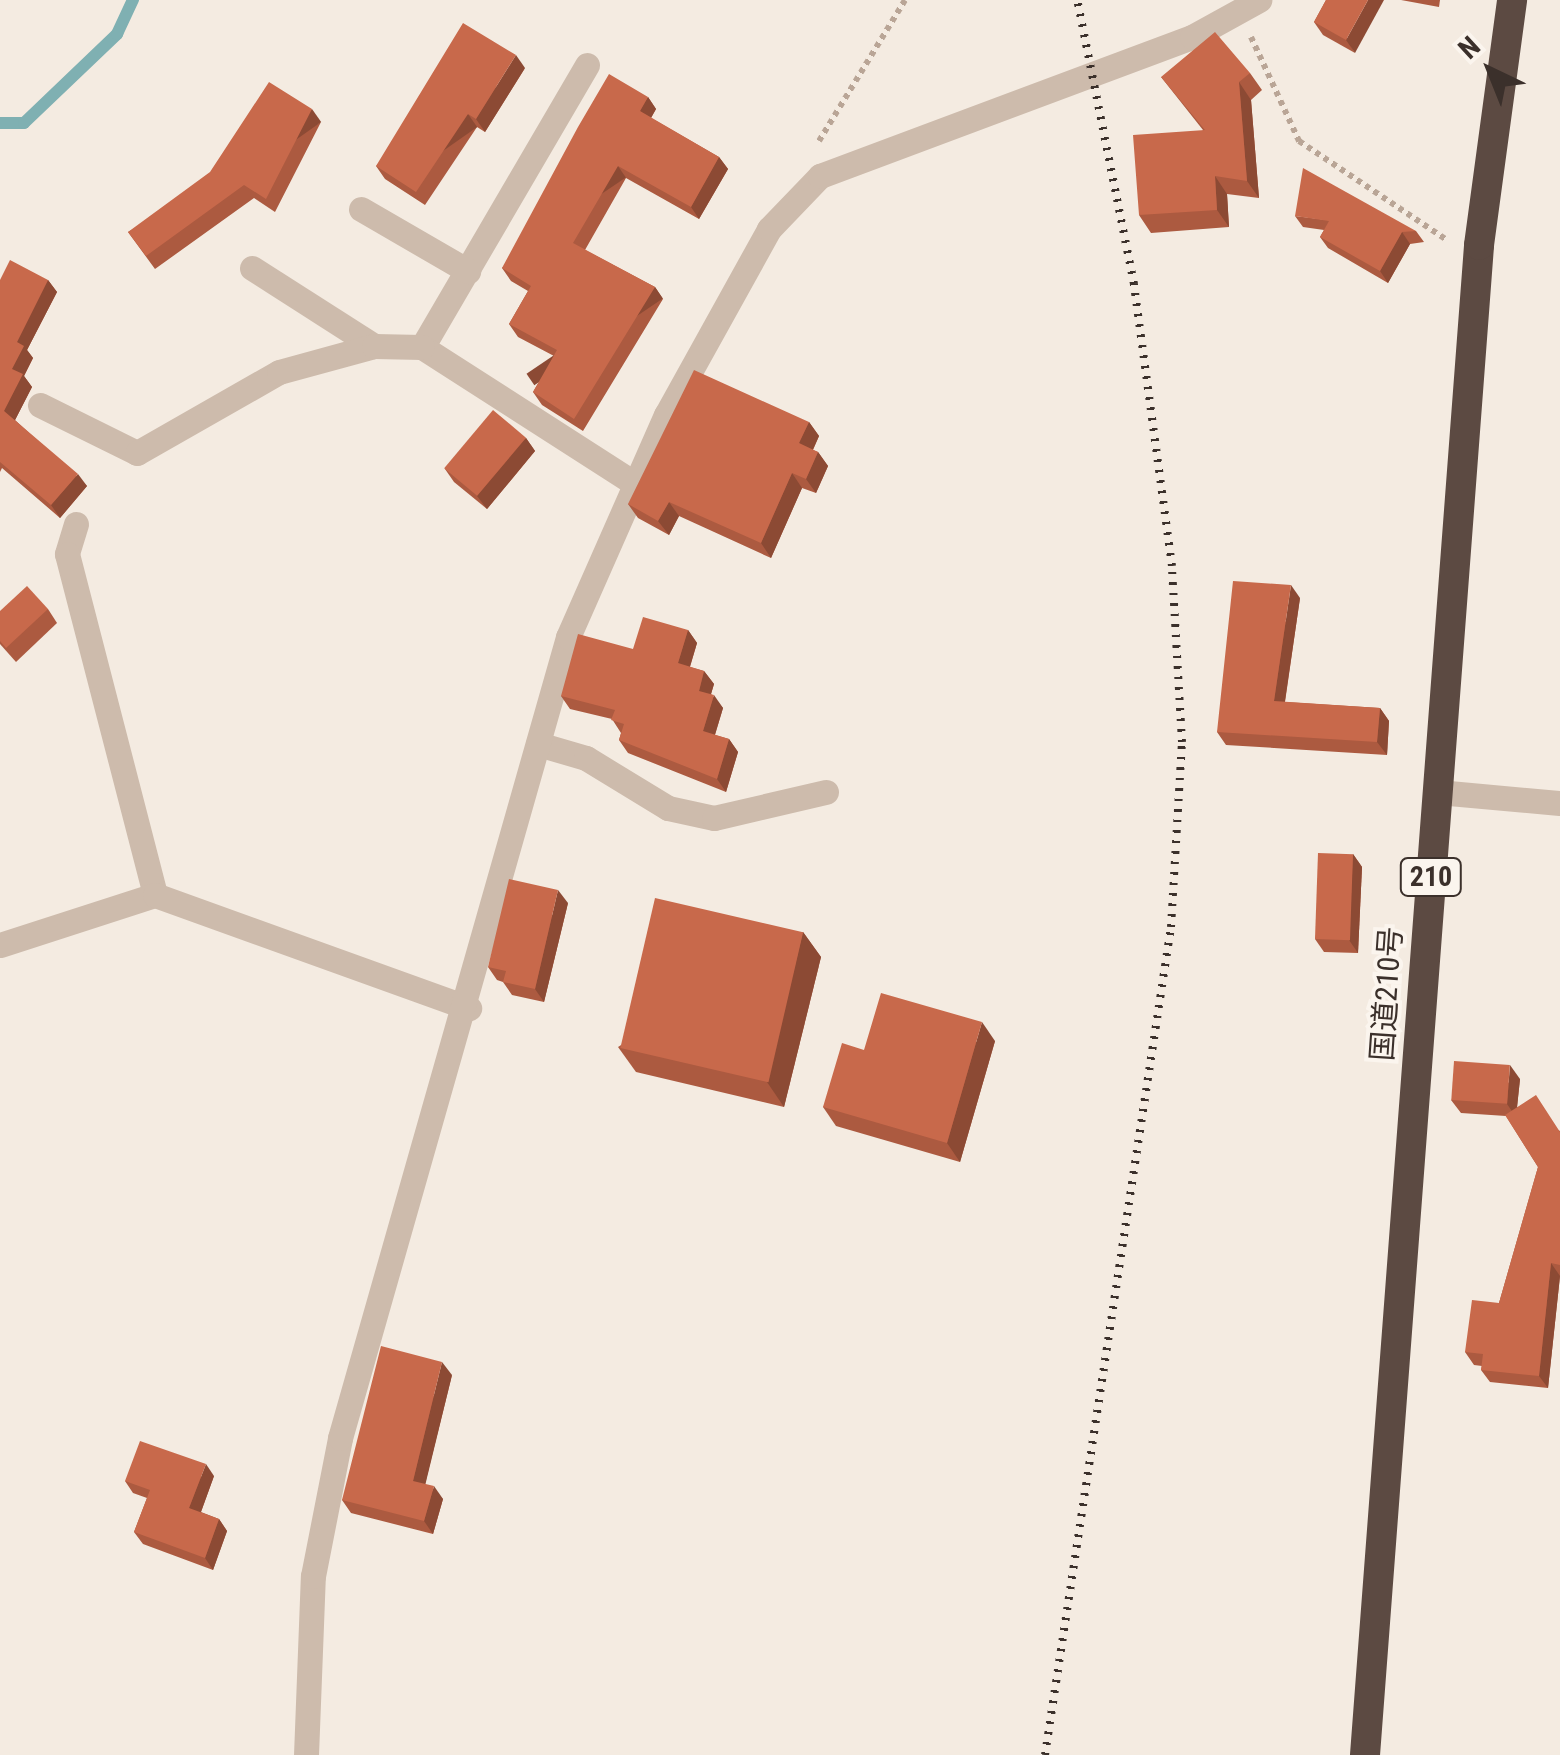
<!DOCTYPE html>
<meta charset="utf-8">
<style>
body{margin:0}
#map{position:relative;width:1560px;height:1755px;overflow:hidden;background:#f4ebe1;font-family:"Roboto Condensed","Noto Sans JP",sans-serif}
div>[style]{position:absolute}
.stream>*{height:12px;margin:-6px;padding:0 6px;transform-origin:6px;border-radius:6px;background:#7fb0b2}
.path>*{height:6px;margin-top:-3px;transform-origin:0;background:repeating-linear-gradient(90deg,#b9a596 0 5px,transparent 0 10px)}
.minor>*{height:25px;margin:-12.5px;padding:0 12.5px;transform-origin:12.5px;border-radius:12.5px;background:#cdbbac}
.highway>*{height:30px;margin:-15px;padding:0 15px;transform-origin:15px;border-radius:15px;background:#5c4a42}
.rail>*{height:8px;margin-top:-4px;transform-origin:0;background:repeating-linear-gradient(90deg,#3b302b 0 2.5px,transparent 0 10.5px)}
.wall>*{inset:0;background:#ac5a40}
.shaded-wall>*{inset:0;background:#8c4a34;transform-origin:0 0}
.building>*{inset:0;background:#c8694b;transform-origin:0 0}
span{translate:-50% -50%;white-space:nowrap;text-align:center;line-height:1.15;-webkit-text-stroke:8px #fbf5ee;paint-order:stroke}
.shield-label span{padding:2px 8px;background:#fbf5ee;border:2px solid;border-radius:8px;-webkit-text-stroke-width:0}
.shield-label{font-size:28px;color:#3b302b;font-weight:700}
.street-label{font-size:30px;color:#3b302b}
.north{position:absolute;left:1440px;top:20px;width:100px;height:100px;-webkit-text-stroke:8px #fbf5ee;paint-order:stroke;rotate:317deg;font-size:28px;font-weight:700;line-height:40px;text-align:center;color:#3b302b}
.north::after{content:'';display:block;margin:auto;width:35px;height:45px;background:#3b302b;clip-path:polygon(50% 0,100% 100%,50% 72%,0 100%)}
</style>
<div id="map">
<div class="stream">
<i style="left:0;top:123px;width:24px"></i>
<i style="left:24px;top:123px;width:129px;rotate:-43.7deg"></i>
<i style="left:117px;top:34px;width:38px;rotate:-65deg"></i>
</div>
<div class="path">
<i style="left:1251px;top:37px;width:115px;rotate:65.2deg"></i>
<i style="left:1299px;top:141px;width:178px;rotate:33.8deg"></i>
<i style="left:819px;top:141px;width:165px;rotate:-58.6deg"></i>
</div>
<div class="minor">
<i style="left:587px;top:65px;width:327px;rotate:120.3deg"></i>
<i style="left:422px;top:347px;width:248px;rotate:32.7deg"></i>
<i style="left:361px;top:209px;width:124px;rotate:30.1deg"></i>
<i style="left:252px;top:268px;width:145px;rotate:32.6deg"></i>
<i style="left:40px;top:405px;width:108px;rotate:26.3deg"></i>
<i style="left:137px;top:453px;width:163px;rotate:-29.7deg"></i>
<i style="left:279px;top:372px;width:98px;rotate:-15.3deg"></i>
<i style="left:374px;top:346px;width:48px;rotate:1.2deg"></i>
<i style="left:76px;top:524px;width:31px;rotate:107deg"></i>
<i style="left:67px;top:554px;width:352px;rotate:75.5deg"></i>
<i style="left:538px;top:744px;width:50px;rotate:16.3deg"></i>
<i style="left:586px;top:758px;width:96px;rotate:31.4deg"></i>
<i style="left:668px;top:808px;width:47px;rotate:12.3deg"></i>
<i style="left:714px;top:818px;width:115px;rotate:-13.1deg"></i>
<i style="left:1438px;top:792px;width:122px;rotate:5.2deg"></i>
<i style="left:0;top:945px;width:163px;rotate:-17.9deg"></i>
<i style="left:155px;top:895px;width:334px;rotate:19.8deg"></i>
<i style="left:306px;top:1755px;width:179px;rotate:-87.8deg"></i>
<i style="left:313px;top:1576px;width:141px;rotate:-78.9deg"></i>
<i style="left:340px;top:1438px;width:833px;rotate:-74.11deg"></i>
<i style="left:568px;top:637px;width:243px;rotate:-66.2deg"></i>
<i style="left:666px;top:415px;width:213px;rotate:-61deg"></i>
<i style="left:769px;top:229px;width:74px;rotate:-46.1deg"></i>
<i style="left:820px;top:176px;width:397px;rotate:-20.5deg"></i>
<i style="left:1192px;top:37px;width:77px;rotate:-28.9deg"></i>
</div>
<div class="highway">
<i style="left:1365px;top:1755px;width:1514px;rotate:-85.68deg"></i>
<i style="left:1479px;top:245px;width:247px;rotate:-82.3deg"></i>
</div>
<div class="rail">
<i style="left:1045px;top:1755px;width:838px;rotate:-81.35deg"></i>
<i style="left:1171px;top:927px;width:185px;rotate:-86.6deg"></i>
<i style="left:1182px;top:742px;width:176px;rotate:-93.3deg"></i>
<i style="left:1172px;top:566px;width:285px;rotate:-97.7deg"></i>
<i style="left:1134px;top:284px;width:290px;rotate:-101.3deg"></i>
</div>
<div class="wall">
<i style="clip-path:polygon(1326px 0,1355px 53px,1323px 35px,1314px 22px)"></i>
<i style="clip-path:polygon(1401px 0,1440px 0,1439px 7px)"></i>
<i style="clip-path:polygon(525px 68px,485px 132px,477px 127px,425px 205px,385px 179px,376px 166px)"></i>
<i style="clip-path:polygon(1250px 73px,1262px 90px,1251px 100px,1259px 198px,1227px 194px,1229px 227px,1151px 233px,1139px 215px,1203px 130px,1161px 77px)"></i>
<i style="clip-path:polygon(648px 97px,656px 109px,651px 118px,719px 157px,728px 169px,699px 219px,626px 178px,585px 250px,655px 287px,663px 299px,583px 431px,542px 405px,533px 392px,554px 356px,518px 337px,509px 324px,528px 291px,511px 281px,502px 268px)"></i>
<i style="clip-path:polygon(321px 122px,275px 212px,254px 198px,155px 269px,128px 232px)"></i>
<i style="clip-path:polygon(1295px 216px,1416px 231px,1424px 242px,1410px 244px,1388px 283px,1328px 248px,1320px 237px,1324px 230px,1303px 227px)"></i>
<i style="clip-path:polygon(0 280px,48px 280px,57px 292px,27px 350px,33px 358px,24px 376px,32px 387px,15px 420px,87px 486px,60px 518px,2px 468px,0 472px)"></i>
<i style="clip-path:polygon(809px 422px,819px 436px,813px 450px,818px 452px,828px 466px,816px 493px,802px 488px,771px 558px,679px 516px,669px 535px,638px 518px,628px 504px)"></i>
<i style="clip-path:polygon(526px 438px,535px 451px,487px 509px,454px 482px,445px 469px)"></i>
<i style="clip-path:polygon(1300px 598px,1285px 702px,1380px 708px,1389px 721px,1387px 755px,1226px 745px,1217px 732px)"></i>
<i style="clip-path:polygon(48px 609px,57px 623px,16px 662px,0 644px,0 611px)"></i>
<i style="clip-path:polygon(688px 630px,697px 643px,690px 667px,704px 671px,714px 684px,711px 694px,723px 708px,715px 735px,729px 739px,738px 752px,726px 792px,628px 753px,619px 740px,621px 733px,612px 719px,570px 709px,561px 696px,633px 649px)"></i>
<i style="clip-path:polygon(1353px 854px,1362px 867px,1358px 953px,1324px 952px,1315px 939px)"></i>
<i style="clip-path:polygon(568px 903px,544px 1002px,512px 995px,503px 982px,497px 980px,488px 967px)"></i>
<i style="clip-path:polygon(803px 932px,821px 957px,784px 1107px,636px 1072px,618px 1047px)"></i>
<i style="clip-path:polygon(995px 1041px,960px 1162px,836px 1126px,823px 1107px,864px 1050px)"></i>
<i style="clip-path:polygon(1520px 1079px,1517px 1107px,1560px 1131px,1560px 1276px,1548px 1388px,1490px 1382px,1481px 1370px,1482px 1366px,1474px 1365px,1465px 1352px,1499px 1303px,1538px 1167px,1506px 1116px,1461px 1113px,1451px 1100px)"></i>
<i style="clip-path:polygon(452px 1375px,425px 1484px,443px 1499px,433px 1534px,351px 1513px,342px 1500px)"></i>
<i style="clip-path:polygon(214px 1476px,201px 1512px,219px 1519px,227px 1531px,213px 1570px,143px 1544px,134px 1532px,147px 1498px,133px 1493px,125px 1481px)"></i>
</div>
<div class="shaded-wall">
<i style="clip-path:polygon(1368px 0,1384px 0,1355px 53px,1346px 40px)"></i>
<i style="clip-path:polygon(516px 55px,525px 68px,485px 132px,476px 119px)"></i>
<i style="clip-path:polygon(1239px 82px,1251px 100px,1259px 198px,1247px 181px)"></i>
<i style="clip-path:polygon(648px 97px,656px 109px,648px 123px,640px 111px)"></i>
<i style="left:312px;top:109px;width:16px;height:101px;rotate:55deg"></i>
<i style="left:468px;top:114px;width:16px;height:94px;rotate:55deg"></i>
<i style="clip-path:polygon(719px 157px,728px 169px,699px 219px,691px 207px)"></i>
<i style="left:618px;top:166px;width:14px;height:89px;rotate:56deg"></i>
<i style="clip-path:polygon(1215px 176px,1227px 194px,1229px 227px,1217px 210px)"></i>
<i style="clip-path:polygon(1402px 232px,1410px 244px,1388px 283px,1380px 271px)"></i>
<i style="clip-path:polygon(48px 280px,57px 292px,27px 350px,33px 358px,24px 376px,32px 387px,13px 424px,4px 411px,17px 342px)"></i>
<i style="left:655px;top:287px;width:14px;height:155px;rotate:56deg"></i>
<i style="clip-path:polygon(809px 422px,819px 436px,809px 458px,799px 443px)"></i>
<i style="clip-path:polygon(526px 438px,535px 451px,487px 509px,477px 496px)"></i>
<i style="clip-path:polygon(818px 452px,828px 466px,816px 493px,806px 479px)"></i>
<i style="clip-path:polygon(792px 473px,802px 488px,771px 558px,761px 543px)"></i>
<i style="clip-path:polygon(78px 474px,87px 486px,60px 518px,51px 505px)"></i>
<i style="clip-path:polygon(669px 502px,679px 516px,669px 535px,658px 521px)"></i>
<i style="clip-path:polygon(1291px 585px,1300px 598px,1283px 714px,1274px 701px)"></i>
<i style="clip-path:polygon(688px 630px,697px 643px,687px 676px,678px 663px)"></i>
<i style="clip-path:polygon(704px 671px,714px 684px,708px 704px,699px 691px)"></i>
<i style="clip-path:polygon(714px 695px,723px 708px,712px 744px,703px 731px)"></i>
<i style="clip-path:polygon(1380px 708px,1389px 721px,1387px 755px,1377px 742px)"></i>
<i style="clip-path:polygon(729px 739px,738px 752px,726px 792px,717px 779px)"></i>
<i style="clip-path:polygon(1353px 854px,1362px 867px,1358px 953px,1349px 940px)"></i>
<i style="clip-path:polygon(558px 890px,568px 903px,544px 1002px,535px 989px)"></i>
<i style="clip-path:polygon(803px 932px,821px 957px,784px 1107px,767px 1082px)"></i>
<i style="clip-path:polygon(982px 1022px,995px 1041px,960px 1162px,947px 1143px)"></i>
<i style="clip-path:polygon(1510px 1065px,1520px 1079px,1516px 1117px,1507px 1104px)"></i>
<i style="clip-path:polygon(1551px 1263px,1560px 1276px,1548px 1388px,1539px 1376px)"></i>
<i style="clip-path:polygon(442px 1362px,452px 1375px,423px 1494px,413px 1481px)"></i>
<i style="clip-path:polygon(206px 1464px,214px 1476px,198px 1520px,189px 1508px)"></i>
<i style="clip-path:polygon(434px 1486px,443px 1499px,433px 1534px,424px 1521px)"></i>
<i style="clip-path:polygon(219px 1519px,227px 1531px,213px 1570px,205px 1558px)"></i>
</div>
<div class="building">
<i style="clip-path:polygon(1326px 0,1368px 0,1346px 40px,1314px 22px)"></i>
<i style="clip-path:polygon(463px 23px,516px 55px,476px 119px,468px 114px,416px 192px,376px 166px)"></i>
<i style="clip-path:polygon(1215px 32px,1250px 73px,1239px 82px,1247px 181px,1215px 176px,1217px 210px,1139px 215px,1133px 135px,1205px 130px,1161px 77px)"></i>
<i style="clip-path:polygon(609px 74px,648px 97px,640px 111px,719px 157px,691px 207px,618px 166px,573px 243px,655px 287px,574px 419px,533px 392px,557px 350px,509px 324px,531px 286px,502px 268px,578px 127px)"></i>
<i style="clip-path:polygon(269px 82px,312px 109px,266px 199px,244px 185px,146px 256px,128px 232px,210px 172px)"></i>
<i style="clip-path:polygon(1303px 168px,1346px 192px,1416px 231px,1402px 232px,1380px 271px,1320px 237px,1329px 221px,1295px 216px)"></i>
<i style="clip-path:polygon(10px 260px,48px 280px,17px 342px,24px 346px,12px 369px,23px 374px,4px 411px,78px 474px,51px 505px,0 462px,0 280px)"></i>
<i style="clip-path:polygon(694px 370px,809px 422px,799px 443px,818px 452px,806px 479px,792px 473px,761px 543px,669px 502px,658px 521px,628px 504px)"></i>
<i style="left:493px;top:410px;width:43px;height:76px;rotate:40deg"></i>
<i style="clip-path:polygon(1233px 581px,1291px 585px,1274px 701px,1380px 708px,1377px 742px,1217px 732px)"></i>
<i style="clip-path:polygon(27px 586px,48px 609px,6px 648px,0 641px,0 611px)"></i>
<i style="clip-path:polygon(643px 617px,688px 630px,678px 663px,704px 671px,699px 691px,714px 695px,703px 731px,729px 739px,717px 779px,619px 740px,624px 724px,611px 720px,615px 710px,561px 696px,578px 634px,633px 649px)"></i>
<i style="left:1318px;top:853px;width:35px;height:86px;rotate:2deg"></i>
<i style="clip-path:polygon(509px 879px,558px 890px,535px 989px,503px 982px,506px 971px,488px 967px)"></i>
<i style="left:655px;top:898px;width:152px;height:154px;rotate:13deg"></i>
<i style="clip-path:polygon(881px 993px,982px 1022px,947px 1143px,823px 1107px,842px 1043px,864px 1050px)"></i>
<i style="left:1454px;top:1061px;width:56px;height:39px;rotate:4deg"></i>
<i style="clip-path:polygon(1536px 1095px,1560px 1132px,1560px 1265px,1551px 1263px,1539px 1376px,1481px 1370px,1483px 1354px,1465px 1352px,1472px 1300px,1499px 1303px,1538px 1167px,1505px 1115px)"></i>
<i style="clip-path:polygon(381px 1346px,442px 1362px,413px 1481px,434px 1486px,424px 1521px,342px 1500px)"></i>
<i style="clip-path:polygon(140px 1441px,206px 1464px,189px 1508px,219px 1519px,205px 1558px,134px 1532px,150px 1490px,125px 1481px)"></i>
</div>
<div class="shield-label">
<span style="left:1431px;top:877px">210</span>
</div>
<div class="street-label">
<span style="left:1387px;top:994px;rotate:-86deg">国道210号</span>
</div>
<div class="north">N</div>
</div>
